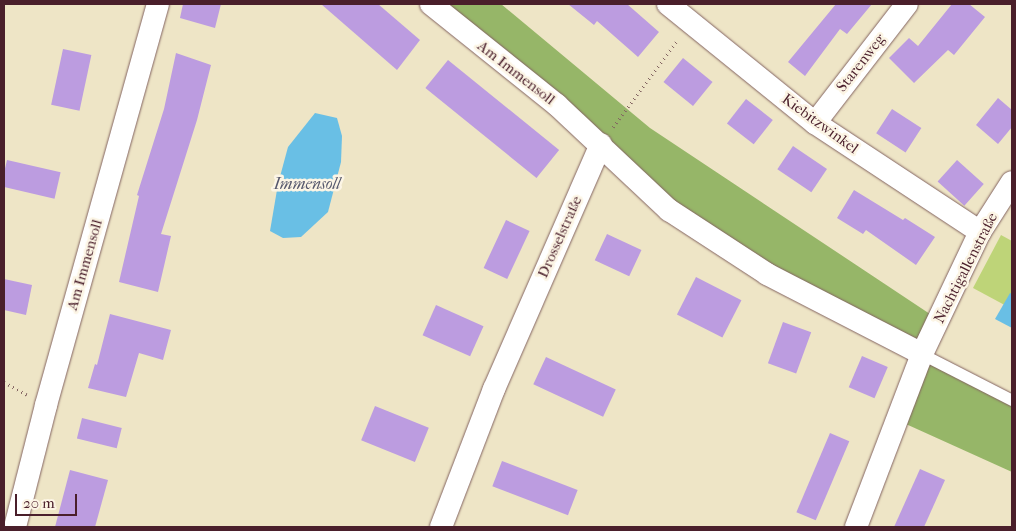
<!DOCTYPE html>
<meta charset="utf-8">
<style>
body{margin:0}
#map{position:relative;width:1016px;height:531px;overflow:hidden;background:#eee5c6;font-family:"IM FELL French Canon",serif}
div>[style]{position:absolute}
.green>*{inset:0;background:#bed478}
.forest>*{inset:0;background:#96b668}
.water>*{inset:0;background:#69bfe5}
.building>*{inset:0;background:#bc9ce0;transform-origin:0 0}
.path>*{height:3px;margin-top:-1.5px;transform-origin:0;background:repeating-linear-gradient(90deg,#836461 0 1px,transparent 0 5px)}
.roads{filter:drop-shadow(0 0 1px #836461) drop-shadow(0 0 1px #836461)}
.lane>*{height:11px;margin:-5.5px;padding:0 5.5px;transform-origin:5.5px;border-radius:5.5px;background:#fff}
.street>*{height:22px;margin:-11px;padding:0 11px;transform-origin:11px;border-radius:11px;background:#fff}
span{translate:-50% -50%;white-space:nowrap;text-align:center;line-height:1.15;-webkit-text-stroke:5px #fcf5e5;paint-order:stroke}
.street-label{font-size:15px;color:#4a1f2b}
.water-label{font-size:16px;color:#55576c;font-style:italic}
.frame{position:absolute;inset:0;border:5px solid #4a1f2b;pointer-events:none}
.scale{position:absolute;left:15px;top:494px;width:62px;height:22px;box-sizing:border-box;border:2px solid #4a1f2b;border-top:0;padding-left:6px;font-size:15px;line-height:18px;white-space:nowrap;color:#4a1f2b;-webkit-text-stroke:4px #fcf5e5;paint-order:stroke}
</style>
<div id="map">
<div class="green">
<i style="clip-path:polygon(1001px 235px,1012px 241px,1012px 309px,973px 288px)"></i>
</div>
<div class="forest">
<i style="clip-path:polygon(432px 4px,501px 4px,650px 128px,936px 318px,923px 355px,1012px 400px,1012px 472px,897px 420px,922px 355px,669px 210px)"></i>
</div>
<div class="water">
<i style="clip-path:polygon(315px 113px,337px 118px,342px 136px,341px 162px,328px 212px,301px 237px,283px 238px,270px 231px,278px 184px,288px 147px)"></i>
<i style="clip-path:polygon(1010px 293px,1012px 294px,1012px 328px,995px 319px)"></i>
</div>
<div class="building">
<i style="clip-path:polygon(183px 4px,221px 4px,215px 28px,180px 18px)"></i>
<i style="clip-path:polygon(321px 4px,378px 4px,420px 40px,397px 70px)"></i>
<i style="clip-path:polygon(568px 4px,627px 4px,659px 32px,638px 57px,597px 21px,594px 25px)"></i>
<i style="clip-path:polygon(836px 4px,872px 4px,847px 34px,840px 29px,805px 76px,788px 62px)"></i>
<i style="clip-path:polygon(952px 4px,969px 4px,985px 17px,954px 55px,948px 50px,914px 83px,889px 58px,909px 38px,918px 46px)"></i>
<i style="left:63px;top:49px;width:29px;height:57px;rotate:12deg"></i>
<i style="clip-path:polygon(176px 53px,211px 65px,197px 120px,161px 234px,171px 236px,158px 292px,119px 282px,139px 196px,137px 195px,164px 109px)"></i>
<i style="left:683px;top:58px;width:38px;height:31px;rotate:39deg"></i>
<i style="left:448px;top:60px;width:143px;height:36px;rotate:39deg"></i>
<i style="clip-path:polygon(998px 98px,1012px 110px,1012px 127px,998px 144px,976px 125px)"></i>
<i style="left:746px;top:99px;width:34px;height:31px;rotate:38deg"></i>
<i style="left:892px;top:109px;width:35px;height:29px;rotate:33deg"></i>
<i style="left:793px;top:146px;width:41px;height:28px;rotate:34deg"></i>
<i style="left:7px;top:160px;width:55px;height:27px;rotate:13deg"></i>
<i style="left:957px;top:160px;width:36px;height:29px;rotate:42deg"></i>
<i style="clip-path:polygon(854px 190px,903px 220px,905px 218px,935px 237px,916px 265px,866px 230px,863px 234px,837px 218px)"></i>
<i style="left:506px;top:220px;width:26px;height:53px;rotate:25deg"></i>
<i style="left:607px;top:234px;width:38px;height:29px;rotate:25deg"></i>
<i style="left:696px;top:277px;width:51px;height:42px;rotate:27deg"></i>
<i style="clip-path:polygon(4px 279px,32px 285px,26px 315px,4px 310px)"></i>
<i style="left:436px;top:305px;width:52px;height:33px;rotate:24deg"></i>
<i style="clip-path:polygon(110px 314px,171px 330px,163px 360px,139px 353px,126px 397px,88px 388px,95px 364px,97px 365px)"></i>
<i style="left:783px;top:322px;width:30px;height:44px;rotate:20deg"></i>
<i style="left:862px;top:356px;width:28px;height:34px;rotate:23deg"></i>
<i style="left:546px;top:357px;width:77px;height:30px;rotate:25deg"></i>
<i style="left:375px;top:406px;width:58px;height:37px;rotate:22deg"></i>
<i style="left:82px;top:418px;width:41px;height:21px;rotate:14deg"></i>
<i style="left:830px;top:433px;width:21px;height:86px;rotate:23deg"></i>
<i style="left:502px;top:461px;width:81px;height:27px;rotate:21deg"></i>
<i style="clip-path:polygon(920px 469px,945px 480px,924px 527px,894px 527px)"></i>
<i style="clip-path:polygon(70px 470px,108px 480px,95px 527px,55px 527px)"></i>
</div>
<div class="path">
<i style="left:613px;top:127px;width:109px;rotate:-53.5deg"></i>
<i style="left:4px;top:382px;width:26px;rotate:29deg"></i>
</div>
<div class="roads">
<div class="lane">
<i style="left:922px;top:354px;width:101px;rotate:27.1deg"></i>
</div>
<div class="street">
<i style="left:431px;top:4px;width:161px;rotate:38.7deg"></i>
<i style="left:557px;top:105px;width:154px;rotate:43.2deg"></i>
<i style="left:669px;top:210px;width:117px;rotate:33.1deg"></i>
<i style="left:767px;top:274px;width:174px;rotate:27.3deg"></i>
<i style="left:668px;top:4px;width:189px;rotate:39deg"></i>
<i style="left:815px;top:123px;width:198px;rotate:33.4deg"></i>
<i style="left:815px;top:123px;width:150px;rotate:-52.3deg"></i>
<i style="left:15px;top:527px;width:126px;rotate:-75.7deg"></i>
<i style="left:46px;top:405px;width:416px;rotate:-74.4deg"></i>
<i style="left:441px;top:527px;width:148px;rotate:-69deg"></i>
<i style="left:494px;top:389px;width:267px;rotate:-66.4deg"></i>
<i style="left:856px;top:527px;width:185px;rotate:-69.1deg"></i>
<i style="left:922px;top:354px;width:135px;rotate:-64.6deg"></i>
<i style="left:980px;top:232px;width:59px;rotate:-57.4deg"></i>
</div>
</div>
<div class="street-label">
<span style="left:861px;top:63px;rotate:-52deg">Starenweg</span>
<span style="left:516px;top:73px;rotate:38deg">Am Immensoll</span>
<span style="left:820px;top:124px;rotate:36deg">Kiebitzwinkel</span>
<span style="left:560px;top:237px;rotate:-66deg">Drosselstraße</span>
<span style="left:85px;top:265px;rotate:-74deg">Am Immensoll</span>
<span style="left:966px;top:268px;rotate:-63deg">Nachtigallenstraße</span>
</div>
<div class="water-label">
<span style="left:307px;top:184px">Immensoll</span>
</div>
<div class="frame"></div>
<div class="scale">20 m</div>
</div>
